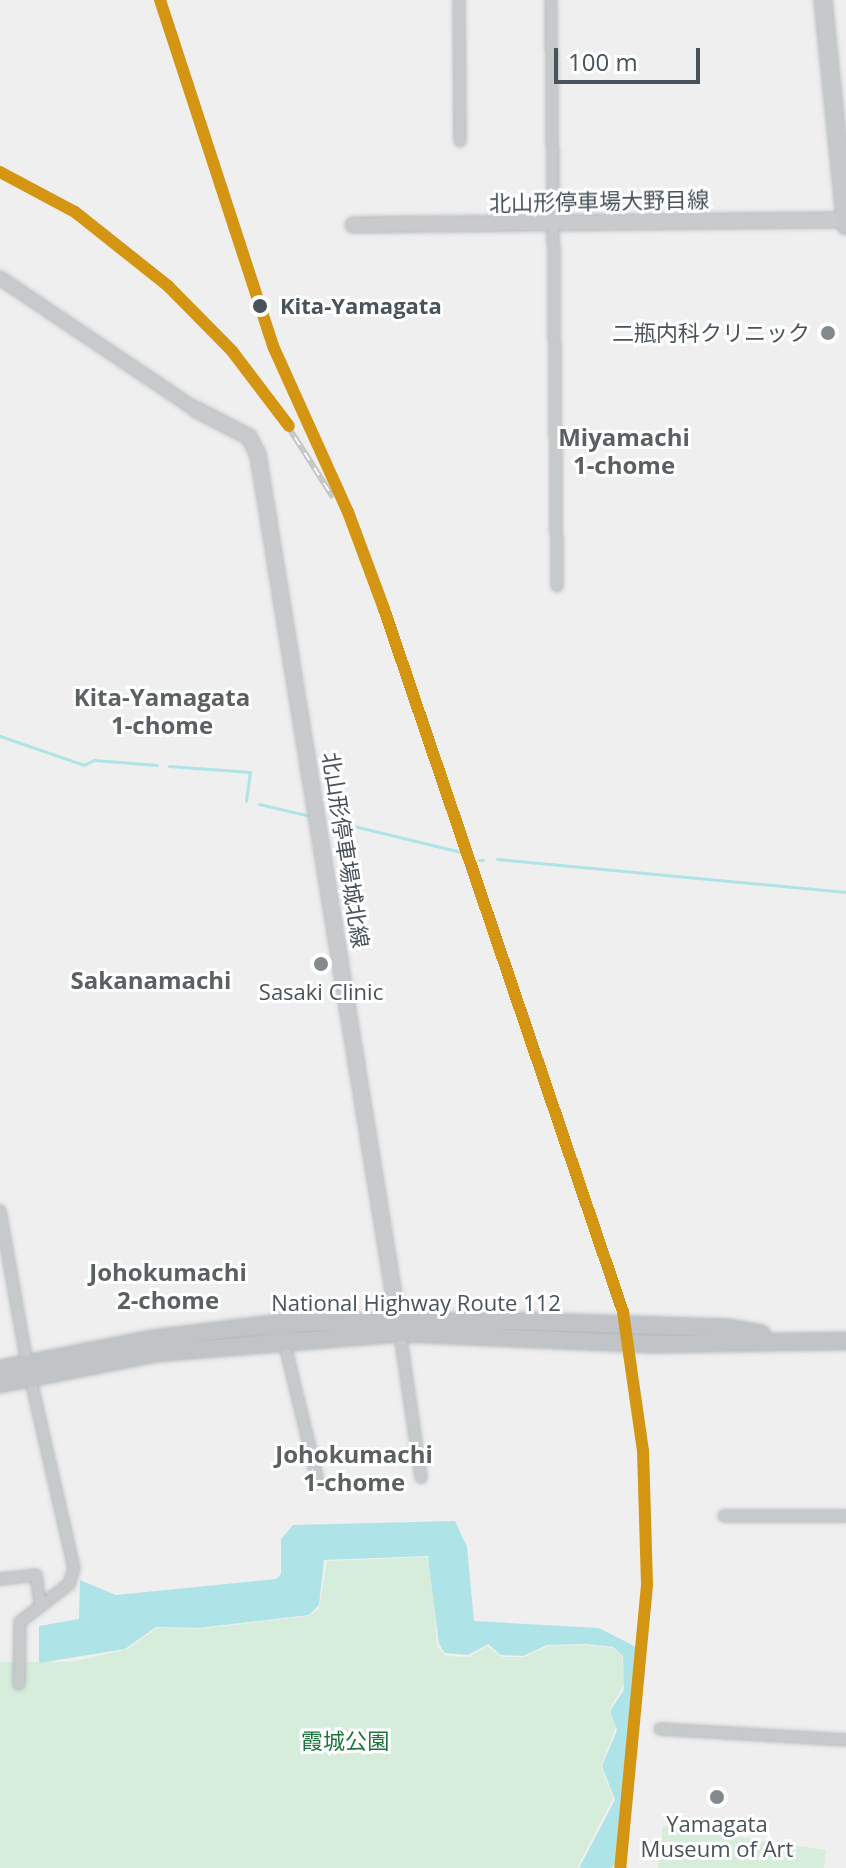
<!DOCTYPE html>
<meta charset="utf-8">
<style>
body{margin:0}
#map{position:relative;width:846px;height:1868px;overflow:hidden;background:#f0efef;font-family:"Open Sans","Noto Sans JP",sans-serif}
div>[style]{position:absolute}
.green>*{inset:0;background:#d6eddb}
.water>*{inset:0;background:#aee4e7}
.stream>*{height:3px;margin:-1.5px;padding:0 1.5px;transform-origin:1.5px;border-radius:1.5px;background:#aee4e7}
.roads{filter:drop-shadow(0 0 2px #b5babe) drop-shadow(0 0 2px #b5babe)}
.minor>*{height:10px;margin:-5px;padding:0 5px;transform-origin:5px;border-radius:5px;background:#c7cacb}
.tertiary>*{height:12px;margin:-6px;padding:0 6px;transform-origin:6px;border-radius:6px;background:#c7cacb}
.secondary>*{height:14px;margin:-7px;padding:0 7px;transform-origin:7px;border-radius:7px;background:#c8cacc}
.primary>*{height:16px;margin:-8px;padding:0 8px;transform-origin:8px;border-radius:8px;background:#c5c9ca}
.trunk>*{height:16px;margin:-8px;padding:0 8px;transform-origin:8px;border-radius:8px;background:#c0c4c6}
.rail>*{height:6px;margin-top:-3px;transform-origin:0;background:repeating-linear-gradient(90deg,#fff 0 9px,#c3c5c6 0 18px);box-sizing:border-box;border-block:2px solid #c3c5c6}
.rail-1>*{height:12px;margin:-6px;padding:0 6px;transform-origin:6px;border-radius:6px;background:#d49612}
.dots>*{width:22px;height:22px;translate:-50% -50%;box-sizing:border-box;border:4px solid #fff;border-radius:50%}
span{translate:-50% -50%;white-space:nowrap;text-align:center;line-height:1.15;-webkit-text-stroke:6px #fff;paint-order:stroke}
.street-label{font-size:22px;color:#48545a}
.stop-label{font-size:22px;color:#48545a;font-weight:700}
.left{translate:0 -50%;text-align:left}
.poi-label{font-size:22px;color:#48545a}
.right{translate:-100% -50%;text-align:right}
.park-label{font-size:22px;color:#1f753c}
.neighbourhood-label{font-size:24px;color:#5b6062;font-weight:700}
.scale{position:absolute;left:554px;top:48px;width:146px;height:36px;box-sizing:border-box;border:4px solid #48545a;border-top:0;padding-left:10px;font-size:24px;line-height:28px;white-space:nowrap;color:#48545a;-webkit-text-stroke:6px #fff;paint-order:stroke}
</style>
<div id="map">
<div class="green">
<i style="clip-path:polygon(426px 1557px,432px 1564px,437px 1646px,445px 1656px,469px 1657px,487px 1646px,502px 1657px,524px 1657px,548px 1646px,584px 1645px,613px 1648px,622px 1656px,625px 1683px,609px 1710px,616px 1727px,601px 1766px,613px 1798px,577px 1868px,0 1868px,0 1662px,71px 1662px,128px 1649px,157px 1628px,199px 1629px,309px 1616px,319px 1609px,327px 1561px)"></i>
<i style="clip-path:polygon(663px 1826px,826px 1850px,824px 1868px,658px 1868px)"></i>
</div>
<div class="water">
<i style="clip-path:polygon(455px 1521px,467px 1547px,474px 1621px,599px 1628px,636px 1647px,616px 1863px,611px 1868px,579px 1868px,615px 1800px,602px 1766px,617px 1730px,610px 1711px,624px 1690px,623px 1656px,613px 1647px,586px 1644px,547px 1645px,523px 1656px,501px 1655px,488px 1644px,468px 1655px,445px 1653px,439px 1644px,428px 1556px,324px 1560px,319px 1605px,309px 1615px,198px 1628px,156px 1627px,125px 1649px,39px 1663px,39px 1626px,79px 1619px,80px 1580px,116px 1595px,276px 1579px,281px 1574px,281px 1539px,293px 1525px)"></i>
</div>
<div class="stream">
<i style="left:0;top:736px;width:89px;rotate:19deg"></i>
<i style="left:84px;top:765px;width:11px;rotate:-27deg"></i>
<i style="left:94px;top:760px;width:63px;rotate:4.5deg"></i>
<i style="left:169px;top:766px;width:81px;rotate:4.2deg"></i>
<i style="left:250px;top:772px;width:29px;rotate:98deg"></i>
<i style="left:259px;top:804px;width:52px;rotate:13.2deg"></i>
<i style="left:329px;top:820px;width:140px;rotate:13.6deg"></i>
<i style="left:497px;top:859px;width:351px;rotate:5.4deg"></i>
<i style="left:479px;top:860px;width:4px"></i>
</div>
<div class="roads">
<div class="minor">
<i style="left:459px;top:0;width:141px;rotate:89.6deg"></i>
<i style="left:551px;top:0;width:586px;rotate:89.41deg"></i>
<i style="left:0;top:1211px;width:154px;rotate:79.9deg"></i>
<i style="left:27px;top:1363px;width:210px;rotate:77.1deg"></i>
<i style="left:74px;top:1568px;width:17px;rotate:107deg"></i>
<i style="left:69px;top:1584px;width:62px;rotate:142.2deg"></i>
<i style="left:20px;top:1622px;width:62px;rotate:90.9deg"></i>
<i style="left:400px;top:1333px;width:146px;rotate:81.7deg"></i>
<i style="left:284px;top:1341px;width:145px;rotate:76.4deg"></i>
<i style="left:724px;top:1516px;width:122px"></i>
<i style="left:0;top:1579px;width:36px;rotate:-6deg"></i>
<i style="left:36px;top:1575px;width:28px;rotate:82deg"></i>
<i style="left:660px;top:1729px;width:186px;rotate:3.4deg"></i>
</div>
<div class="tertiary">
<i style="left:0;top:278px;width:235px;rotate:33.9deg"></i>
</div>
<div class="secondary">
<i style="left:353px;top:225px;width:492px;rotate:-0.6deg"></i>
<i style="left:195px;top:409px;width:61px;rotate:27.4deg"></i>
<i style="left:249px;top:437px;width:20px;rotate:63deg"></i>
<i style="left:258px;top:455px;width:889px;rotate:80.81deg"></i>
</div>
<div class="primary">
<i style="left:823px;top:0;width:227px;rotate:84.2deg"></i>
</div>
<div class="trunk">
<i style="left:0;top:1369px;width:155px;rotate:-11.2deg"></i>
<i style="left:152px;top:1339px;width:130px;rotate:-7.1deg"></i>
<i style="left:281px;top:1323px;width:227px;rotate:-0.5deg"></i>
<i style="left:508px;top:1321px;width:220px;rotate:1.8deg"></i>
<i style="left:728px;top:1328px;width:34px;rotate:10deg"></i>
<i style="left:0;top:1384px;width:159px;rotate:-11.2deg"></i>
<i style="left:156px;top:1353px;width:245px;rotate:-4.7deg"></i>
<i style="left:400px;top:1333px;width:251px;rotate:2.5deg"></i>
<i style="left:651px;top:1344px;width:195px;rotate:-0.9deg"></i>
</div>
</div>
<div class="rail">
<i style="left:0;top:172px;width:85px;rotate:28.1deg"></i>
<i style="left:75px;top:212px;width:119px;rotate:38.5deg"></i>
<i style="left:168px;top:286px;width:144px;rotate:47.2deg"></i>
<i style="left:266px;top:392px;width:125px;rotate:57.5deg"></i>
</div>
<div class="rail-1">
<i style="left:160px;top:0;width:364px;rotate:71.9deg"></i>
<i style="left:273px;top:346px;width:182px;rotate:65.7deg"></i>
<i style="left:348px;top:512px;width:103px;rotate:69.6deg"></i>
<i style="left:384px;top:609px;width:743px;rotate:71.22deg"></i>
<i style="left:623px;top:1312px;width:139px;rotate:81.8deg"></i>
<i style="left:643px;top:1450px;width:135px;rotate:88.3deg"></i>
<i style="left:647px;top:1585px;width:284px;rotate:95.4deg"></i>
<i style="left:0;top:172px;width:85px;rotate:28.1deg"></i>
<i style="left:75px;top:212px;width:119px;rotate:38.5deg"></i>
<i style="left:168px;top:286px;width:91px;rotate:45.4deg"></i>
<i style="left:232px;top:351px;width:94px;rotate:52.8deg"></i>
</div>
<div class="dots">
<i style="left:260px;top:306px;background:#48545a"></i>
<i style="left:828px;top:333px;background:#838a8e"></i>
<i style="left:321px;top:964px;background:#838a8e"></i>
<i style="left:717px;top:1797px;background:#838a8e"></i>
</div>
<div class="street-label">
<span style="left:599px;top:201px;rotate:-1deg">北山形停車場大野目線</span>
<span style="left:346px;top:850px;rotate:81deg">北山形停車場城北線</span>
<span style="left:416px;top:1303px">National Highway Route 112</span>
</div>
<div class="stop-label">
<span class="left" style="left:280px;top:306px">Kita-Yamagata</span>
</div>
<div class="poi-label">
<span class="right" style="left:810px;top:333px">二瓶内科クリニック</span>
<span style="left:321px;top:992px">Sasaki Clinic</span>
<span style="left:717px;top:1836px">Yamagata<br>Museum of Art</span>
</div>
<div class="park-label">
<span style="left:345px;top:1741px">霞城公園</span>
</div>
<div class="neighbourhood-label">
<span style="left:624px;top:451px">Miyamachi<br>1-chome</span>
<span style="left:162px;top:711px">Kita-Yamagata<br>1-chome</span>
<span style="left:151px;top:980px">Sakanamachi</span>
<span style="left:168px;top:1286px">Johokumachi<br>2-chome</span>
<span style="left:354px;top:1468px">Johokumachi<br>1-chome</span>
</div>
<div class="scale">100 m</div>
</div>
